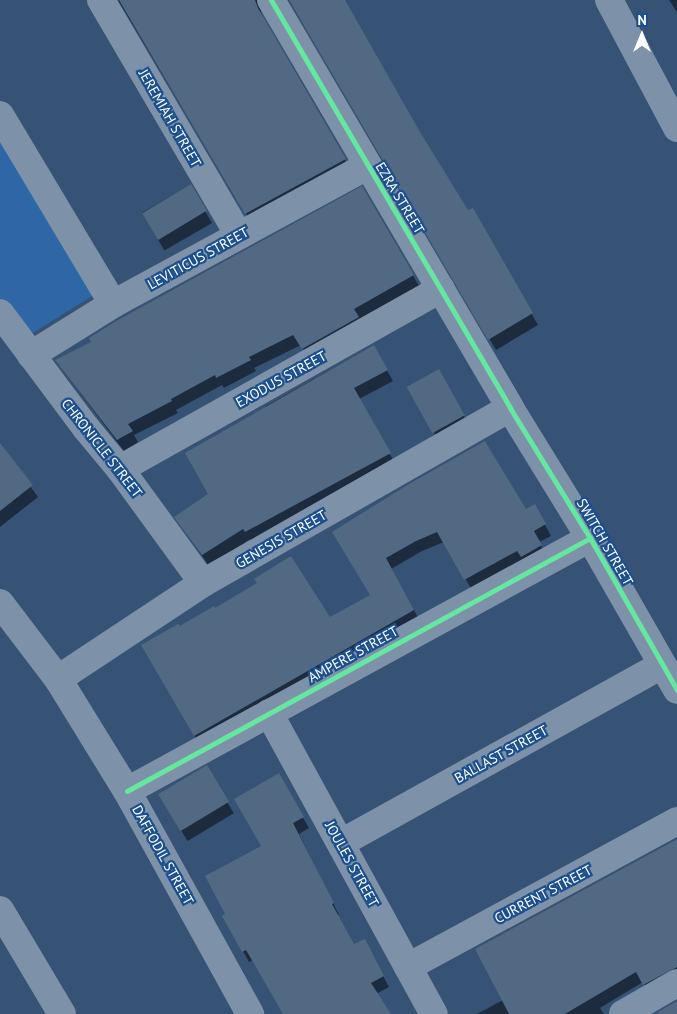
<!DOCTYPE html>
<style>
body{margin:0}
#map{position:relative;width:677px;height:1014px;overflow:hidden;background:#365274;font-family:"PT Sans",sans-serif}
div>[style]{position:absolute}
.green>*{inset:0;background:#2f66a5}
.shadow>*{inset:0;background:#0007;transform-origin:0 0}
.building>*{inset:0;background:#526984;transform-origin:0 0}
.street>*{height:28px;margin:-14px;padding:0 14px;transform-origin:14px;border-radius:14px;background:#7d92a8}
.cycleway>*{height:5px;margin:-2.5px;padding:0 2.5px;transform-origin:2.5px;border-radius:2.5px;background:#66e7a1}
span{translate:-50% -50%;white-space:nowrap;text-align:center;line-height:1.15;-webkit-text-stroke:4.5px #1b4f8f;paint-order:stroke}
.street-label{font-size:14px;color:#fff}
.north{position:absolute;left:617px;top:10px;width:50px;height:50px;-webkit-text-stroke:4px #1b4f8f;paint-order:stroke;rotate:0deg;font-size:14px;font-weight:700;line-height:20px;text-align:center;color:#fff}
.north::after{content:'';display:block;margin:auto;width:18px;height:22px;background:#fff;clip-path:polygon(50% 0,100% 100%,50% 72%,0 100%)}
</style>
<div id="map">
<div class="green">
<i style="clip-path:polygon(0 138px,97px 293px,28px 336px,0 298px)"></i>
</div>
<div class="shadow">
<i style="clip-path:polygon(118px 0,268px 0,261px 12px,264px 21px,352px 172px,253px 225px)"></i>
<i style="clip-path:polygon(289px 0,344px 0,422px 137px,468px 212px,472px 210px,538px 325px,496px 350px)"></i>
<i style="clip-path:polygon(669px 0,677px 0,677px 12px)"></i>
<i style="left:190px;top:185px;width:44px;height:55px;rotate:60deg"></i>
<i style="clip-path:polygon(362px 188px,419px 286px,309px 359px,301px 345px,254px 368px,256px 371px,224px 388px,222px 385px,176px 410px,178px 413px,134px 435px,138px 442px,124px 451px,56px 361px,93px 343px)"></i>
<i style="clip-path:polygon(373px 346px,393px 381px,359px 399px,396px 465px,252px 542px,250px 539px,209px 566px,176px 517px,210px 495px,266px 406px)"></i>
<i style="left:438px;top:371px;width:64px;height:34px;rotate:60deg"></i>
<i style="clip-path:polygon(4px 450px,38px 497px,0 527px,0 453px)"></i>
<i style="clip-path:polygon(535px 506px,551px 536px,539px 542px,547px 557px,472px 590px,444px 542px,422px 551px,391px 569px,420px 621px,201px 747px,143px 645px,179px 628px,329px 619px,371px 595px,333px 532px,526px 511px)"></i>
<i style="left:206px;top:767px;width:54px;height:54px;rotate:59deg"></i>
<i style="clip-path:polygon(278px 775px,309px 828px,299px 834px,339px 915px,337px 916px,354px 946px,370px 951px,389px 987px,376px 994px,389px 1014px,284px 1014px,253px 960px,249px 962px,224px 917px,263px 846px)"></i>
<i style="clip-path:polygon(677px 839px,677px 980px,650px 995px,643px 982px,600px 1008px,604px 1014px,477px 1014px,503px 1000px,476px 949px)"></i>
</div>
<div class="building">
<i style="clip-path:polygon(119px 0,255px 0,258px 8px,346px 159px,245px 214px)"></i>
<i style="clip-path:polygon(289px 0,345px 0,420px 132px,468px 210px,473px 208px,533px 313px,488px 340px)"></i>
<i style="left:191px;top:184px;width:31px;height:57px;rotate:59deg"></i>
<i style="clip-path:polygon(362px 186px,414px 275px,354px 309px,359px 317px,302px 349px,293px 335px,249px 357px,251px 360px,216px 378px,215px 375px,171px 399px,172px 401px,128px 424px,133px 431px,117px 440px,55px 360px,91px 342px,89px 338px,118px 320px)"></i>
<i style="clip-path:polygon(374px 345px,388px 370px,354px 388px,391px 453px,245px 532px,243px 529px,202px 555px,174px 517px,208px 494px,185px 453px)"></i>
<i style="left:439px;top:369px;width:53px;height:37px;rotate:61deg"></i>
<i style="clip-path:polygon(485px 441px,526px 509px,535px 504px,546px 524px,534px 531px,542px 545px,521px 557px,517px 551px,464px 580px,437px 532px,416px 541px,386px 558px,414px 610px,194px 736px,141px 645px,178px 624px,180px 626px,214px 606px,215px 608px,257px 583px,254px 579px,291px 556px,330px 617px,370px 595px,332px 532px,409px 484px)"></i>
<i style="clip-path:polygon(0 443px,33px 485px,0 511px)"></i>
<i style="left:207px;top:765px;width:43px;height:57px;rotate:59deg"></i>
<i style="clip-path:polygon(279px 773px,304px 817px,293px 823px,334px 903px,332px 904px,354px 944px,365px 939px,384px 976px,371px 983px,391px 1014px,283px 1014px,246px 950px,242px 952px,222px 916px,225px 914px,205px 876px,261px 846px,234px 799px)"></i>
<i style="clip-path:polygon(677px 839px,677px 967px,643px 985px,636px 972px,565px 1014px,509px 1014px,475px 949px)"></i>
<i style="clip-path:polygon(677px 1001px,677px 1014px,659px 1014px,658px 1012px)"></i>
</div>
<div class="street">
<i style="left:101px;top:0;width:273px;rotate:59.6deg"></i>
<i style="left:271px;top:0;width:473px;rotate:59.6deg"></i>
<i style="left:510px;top:408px;width:153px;rotate:58.4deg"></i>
<i style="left:590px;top:538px;width:175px;rotate:60.2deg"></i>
<i style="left:609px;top:0;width:145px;rotate:62deg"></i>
<i style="left:0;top:115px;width:220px;rotate:59.1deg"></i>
<i style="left:0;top:313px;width:144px;rotate:53.2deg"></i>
<i style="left:86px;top:428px;width:53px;rotate:50.3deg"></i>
<i style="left:120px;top:469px;width:141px;rotate:53.9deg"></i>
<i style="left:31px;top:355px;width:97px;rotate:-31.9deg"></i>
<i style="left:113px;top:304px;width:289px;rotate:-28.5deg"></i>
<i style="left:120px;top:469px;width:368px;rotate:-29.3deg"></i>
<i style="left:0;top:603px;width:96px;rotate:52.7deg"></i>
<i style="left:58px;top:679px;width:132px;rotate:58.4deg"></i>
<i style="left:127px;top:791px;width:255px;rotate:61.1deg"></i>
<i style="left:58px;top:679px;width:174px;rotate:-33.5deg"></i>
<i style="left:203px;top:583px;width:353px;rotate:-29.7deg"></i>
<i style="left:269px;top:713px;width:343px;rotate:61.3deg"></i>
<i style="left:127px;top:791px;width:528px;rotate:-28.65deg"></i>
<i style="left:341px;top:843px;width:367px;rotate:-29deg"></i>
<i style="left:0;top:910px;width:121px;rotate:59.2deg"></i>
<i style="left:408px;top:967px;width:306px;rotate:-28.5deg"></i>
<i style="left:623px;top:1014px;width:62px;rotate:-29.9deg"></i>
</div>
<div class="cycleway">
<i style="left:271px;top:0;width:473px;rotate:59.6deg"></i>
<i style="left:510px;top:408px;width:153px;rotate:58.4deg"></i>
<i style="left:590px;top:538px;width:175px;rotate:60.2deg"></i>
<i style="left:127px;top:791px;width:528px;rotate:-28.65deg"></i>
</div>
<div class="street-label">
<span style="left:170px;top:118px;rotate:60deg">JEREMIAH STREET</span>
<span style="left:400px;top:198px;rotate:59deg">EZRA STREET</span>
<span style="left:198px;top:258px;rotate:-29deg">LEVITICUS STREET</span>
<span style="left:281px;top:379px;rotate:-29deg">EXODUS STREET</span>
<span style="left:102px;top:448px;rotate:52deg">CHRONICLE STREET</span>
<span style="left:281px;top:539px;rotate:-30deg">GENESIS STREET</span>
<span style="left:605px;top:542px;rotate:60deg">SWITCH STREET</span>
<span style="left:353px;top:654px;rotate:-29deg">AMPERE STREET</span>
<span style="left:501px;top:754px;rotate:-29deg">BALLAST STREET</span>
<span style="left:163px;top:855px;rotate:61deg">DAFFODIL STREET</span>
<span style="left:352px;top:864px;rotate:61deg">JOULES STREET</span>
<span style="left:543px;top:894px;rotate:-28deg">CURRENT STREET</span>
</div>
<div class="north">N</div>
</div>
